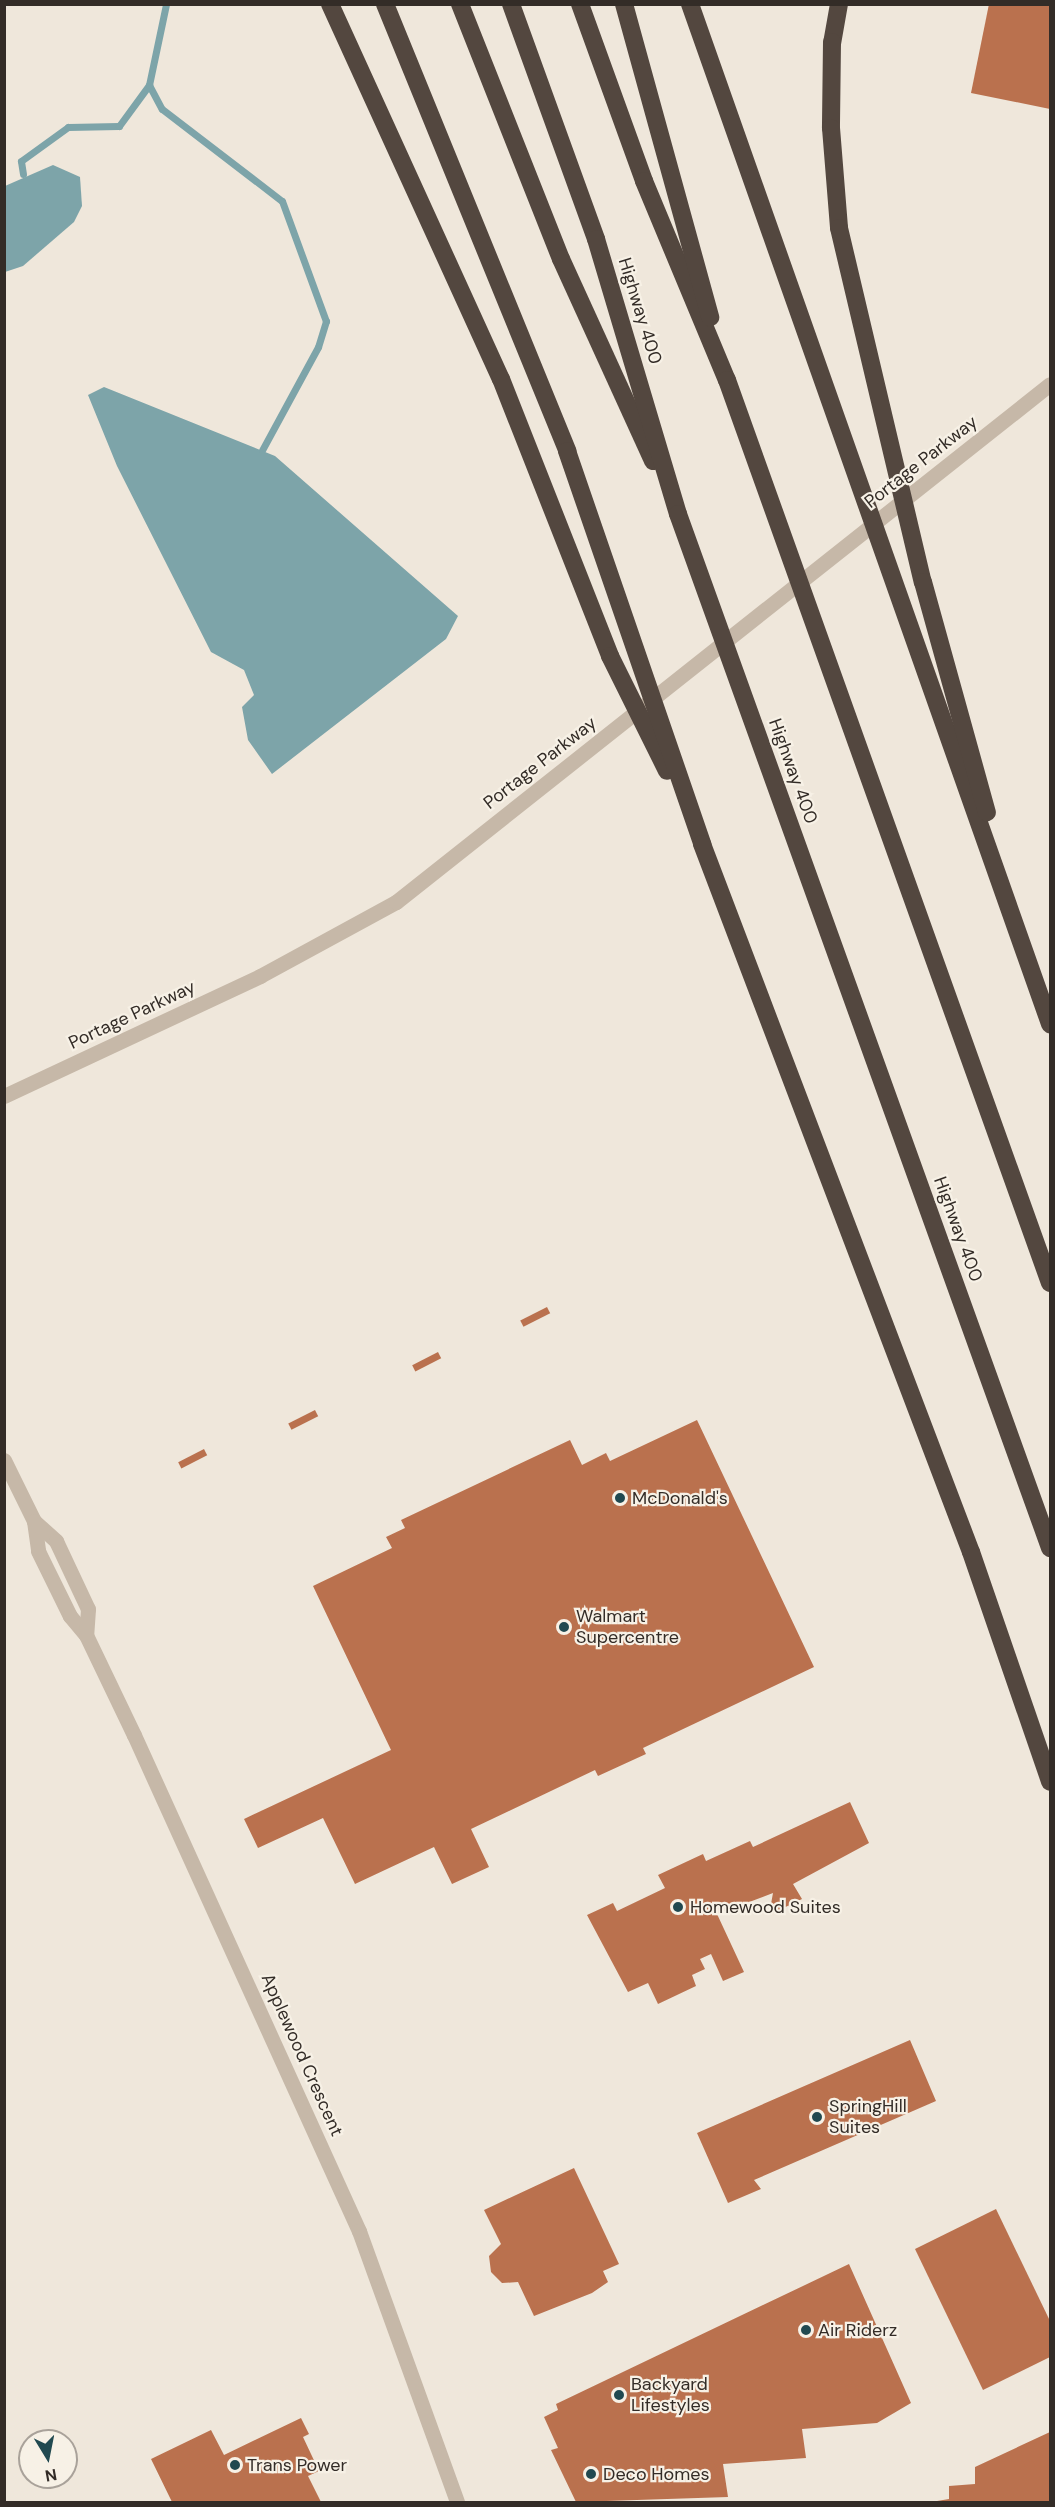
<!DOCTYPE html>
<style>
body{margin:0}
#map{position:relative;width:1055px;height:2507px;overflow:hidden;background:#efe7db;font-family:"DM Sans",sans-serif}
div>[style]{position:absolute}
.water>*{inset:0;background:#7da4a9}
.stream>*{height:7px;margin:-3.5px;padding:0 3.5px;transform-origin:3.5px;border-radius:3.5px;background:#7da4a9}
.building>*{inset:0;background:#ba714e;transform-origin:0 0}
.minor>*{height:15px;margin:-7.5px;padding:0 7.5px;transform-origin:7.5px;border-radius:7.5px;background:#c6b8a8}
.tertiary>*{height:15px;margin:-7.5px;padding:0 7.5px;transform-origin:7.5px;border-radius:7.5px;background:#c6b8a8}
.motorway>*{height:18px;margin:-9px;padding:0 9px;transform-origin:9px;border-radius:9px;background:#53473f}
.dots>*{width:16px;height:16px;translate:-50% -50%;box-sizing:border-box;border:3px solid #f7f1e6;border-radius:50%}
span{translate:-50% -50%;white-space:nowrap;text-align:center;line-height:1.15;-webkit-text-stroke:4.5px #f7f1e6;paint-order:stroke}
.street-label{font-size:18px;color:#332c27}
.poi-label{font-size:18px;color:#332c27}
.left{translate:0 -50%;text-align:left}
.frame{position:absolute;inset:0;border:6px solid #332c27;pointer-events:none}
.north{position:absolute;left:18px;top:2429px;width:60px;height:60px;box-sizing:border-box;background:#f7f1e6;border:2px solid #a9a29a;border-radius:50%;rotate:170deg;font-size:16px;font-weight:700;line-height:24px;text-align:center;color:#332c27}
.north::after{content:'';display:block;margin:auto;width:21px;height:27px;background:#214950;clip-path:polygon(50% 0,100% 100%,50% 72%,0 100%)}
</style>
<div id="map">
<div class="water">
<i style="clip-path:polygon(53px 165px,80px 177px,82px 206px,74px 222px,23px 266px,5px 272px,5px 186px)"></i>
<i style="clip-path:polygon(104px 387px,275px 456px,458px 616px,446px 639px,272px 774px,248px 740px,242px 707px,254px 695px,244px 670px,211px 652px,117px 466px,88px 395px)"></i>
</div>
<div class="stream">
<i style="left:149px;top:85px;width:27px;rotate:62deg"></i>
<i style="left:162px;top:109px;width:151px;rotate:37.5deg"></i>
<i style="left:282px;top:201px;width:128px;rotate:69.9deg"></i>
<i style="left:326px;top:321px;width:27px;rotate:107deg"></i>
<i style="left:318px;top:347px;width:117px;rotate:118.5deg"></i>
<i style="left:23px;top:174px;width:13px;rotate:-99deg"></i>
<i style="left:21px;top:161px;width:58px;rotate:-35.9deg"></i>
<i style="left:68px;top:127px;width:51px;rotate:-1.1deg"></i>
<i style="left:119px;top:126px;width:51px;rotate:-53.8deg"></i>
<i style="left:149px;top:85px;width:83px;rotate:-78.1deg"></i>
</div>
<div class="building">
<i style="clip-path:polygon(989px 4px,1050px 4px,1050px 109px,971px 93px)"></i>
<i style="left:547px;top:1307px;width:7px;height:30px;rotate:63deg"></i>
<i style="left:438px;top:1352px;width:7px;height:29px;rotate:63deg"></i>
<i style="left:315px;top:1410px;width:7px;height:30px;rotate:63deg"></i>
<i style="clip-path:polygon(697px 1420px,814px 1667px,643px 1748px,646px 1754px,598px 1776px,595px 1770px,471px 1829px,489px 1867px,452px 1884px,434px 1847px,355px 1884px,323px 1818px,258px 1848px,244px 1819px,391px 1750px,313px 1586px,392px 1548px,386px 1537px,405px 1528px,401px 1520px,570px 1440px,582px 1465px,606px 1453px,610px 1461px)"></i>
<i style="left:204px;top:1449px;width:7px;height:29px;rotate:63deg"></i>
<i style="clip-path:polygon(850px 1802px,869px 1843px,793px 1884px,802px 1899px,769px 1915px,773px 1893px,717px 1914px,744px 1972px,723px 1981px,711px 1954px,700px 1959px,705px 1969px,692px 1975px,696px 1986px,658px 2004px,648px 1983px,628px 1992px,587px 1915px,613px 1903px,617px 1911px,665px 1888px,658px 1875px,703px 1854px,706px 1861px,750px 1841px,753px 1847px)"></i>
<i style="clip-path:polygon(910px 2040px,936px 2101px,754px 2180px,761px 2189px,728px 2203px,697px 2133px)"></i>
<i style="clip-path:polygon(574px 2168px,619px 2264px,603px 2271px,608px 2282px,592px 2293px,534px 2316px,518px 2282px,502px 2283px,491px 2272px,489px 2256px,501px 2244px,484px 2210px)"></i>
<i style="clip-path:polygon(996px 2209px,1050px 2321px,1050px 2357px,983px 2390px,915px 2249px)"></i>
<i style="clip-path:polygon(849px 2264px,911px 2403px,877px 2423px,802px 2429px,806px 2458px,723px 2464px,728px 2497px,576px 2502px,551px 2450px,558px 2448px,544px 2417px,558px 2410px,556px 2404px)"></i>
<i style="clip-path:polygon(301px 2418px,309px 2434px,303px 2437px,319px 2471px,308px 2476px,321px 2502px,172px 2502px,151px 2459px,211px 2430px,224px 2455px)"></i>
<i style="clip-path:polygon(1050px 2432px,1050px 2502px,931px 2502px,949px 2499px,949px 2486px,975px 2484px,975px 2467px)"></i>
</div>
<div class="minor">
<i style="left:4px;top:1460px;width:68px;rotate:63.8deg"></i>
<i style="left:34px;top:1521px;width:30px;rotate:82deg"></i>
<i style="left:38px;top:1551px;width:72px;rotate:63.8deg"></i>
<i style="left:70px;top:1616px;width:25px;rotate:50deg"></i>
<i style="left:86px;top:1635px;width:111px;rotate:64.4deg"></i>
<i style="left:134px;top:1735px;width:545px;rotate:65.6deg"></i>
<i style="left:359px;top:2231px;width:288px;rotate:70.1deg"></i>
<i style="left:34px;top:1521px;width:30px;rotate:42deg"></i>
<i style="left:56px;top:1541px;width:75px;rotate:64.8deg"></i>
<i style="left:88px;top:1609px;width:26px;rotate:94deg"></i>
</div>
<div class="tertiary">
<i style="left:4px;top:1096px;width:283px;rotate:-25.1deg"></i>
<i style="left:260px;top:976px;width:155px;rotate:-28.6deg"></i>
<i style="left:396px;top:902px;width:834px;rotate:-38.38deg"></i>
</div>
<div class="motorway">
<i style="left:330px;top:4px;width:412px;rotate:65.5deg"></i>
<i style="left:501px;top:379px;width:298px;rotate:68.5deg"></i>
<i style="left:610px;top:656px;width:128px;rotate:63.6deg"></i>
<i style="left:385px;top:4px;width:483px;rotate:67.8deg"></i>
<i style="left:567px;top:451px;width:416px;rotate:71deg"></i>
<i style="left:702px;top:844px;width:757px;rotate:69.2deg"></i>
<i style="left:971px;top:1552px;width:243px;rotate:71deg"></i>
<i style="left:460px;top:4px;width:274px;rotate:68.4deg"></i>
<i style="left:561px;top:259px;width:222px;rotate:65.5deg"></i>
<i style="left:511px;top:4px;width:250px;rotate:70.1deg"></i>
<i style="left:596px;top:239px;width:287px;rotate:73.4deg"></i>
<i style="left:678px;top:514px;width:1099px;rotate:70.21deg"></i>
<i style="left:580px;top:4px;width:188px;rotate:70.1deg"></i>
<i style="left:644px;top:181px;width:216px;rotate:67.4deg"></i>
<i style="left:727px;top:380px;width:959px;rotate:70.32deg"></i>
<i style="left:624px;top:4px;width:325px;rotate:74.6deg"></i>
<i style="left:690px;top:4px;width:1082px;rotate:70.56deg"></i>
<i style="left:839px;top:4px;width:39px;rotate:100deg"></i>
<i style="left:832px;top:42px;width:86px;rotate:90.7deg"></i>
<i style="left:831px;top:128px;width:100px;rotate:85.4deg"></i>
<i style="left:839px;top:228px;width:364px;rotate:76.7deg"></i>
<i style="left:923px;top:582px;width:239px;rotate:74.5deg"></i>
</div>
<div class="dots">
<i style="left:620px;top:1498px;background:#214950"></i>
<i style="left:564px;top:1627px;background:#214950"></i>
<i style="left:678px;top:1907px;background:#214950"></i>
<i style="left:817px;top:2117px;background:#214950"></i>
<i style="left:806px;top:2330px;background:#214950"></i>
<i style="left:619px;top:2395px;background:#214950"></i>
<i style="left:235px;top:2465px;background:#214950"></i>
<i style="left:591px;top:2474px;background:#214950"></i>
</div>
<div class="street-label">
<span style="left:640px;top:311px;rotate:73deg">Highway 400</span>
<span style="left:921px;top:462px;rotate:-38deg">Portage Parkway</span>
<span style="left:540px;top:763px;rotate:-38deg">Portage Parkway</span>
<span style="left:793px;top:771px;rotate:70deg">Highway 400</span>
<span style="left:132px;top:1015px;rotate:-25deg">Portage Parkway</span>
<span style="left:958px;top:1229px;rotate:70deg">Highway 400</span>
<span style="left:302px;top:2055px;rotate:66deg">Applewood Crescent</span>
</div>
<div class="poi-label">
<span class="left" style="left:632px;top:1498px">McDonald's</span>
<span class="left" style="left:576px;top:1627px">Walmart<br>Supercentre</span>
<span class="left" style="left:690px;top:1907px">Homewood Suites</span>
<span class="left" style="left:829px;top:2117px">SpringHill<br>Suites</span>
<span class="left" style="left:818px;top:2330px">Air Riderz</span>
<span class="left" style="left:631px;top:2395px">Backyard<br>Lifestyles</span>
<span class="left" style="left:247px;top:2465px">Trans Power</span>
<span class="left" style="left:603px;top:2474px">Deco Homes</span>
</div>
<div class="frame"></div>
<div class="north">N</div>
</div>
